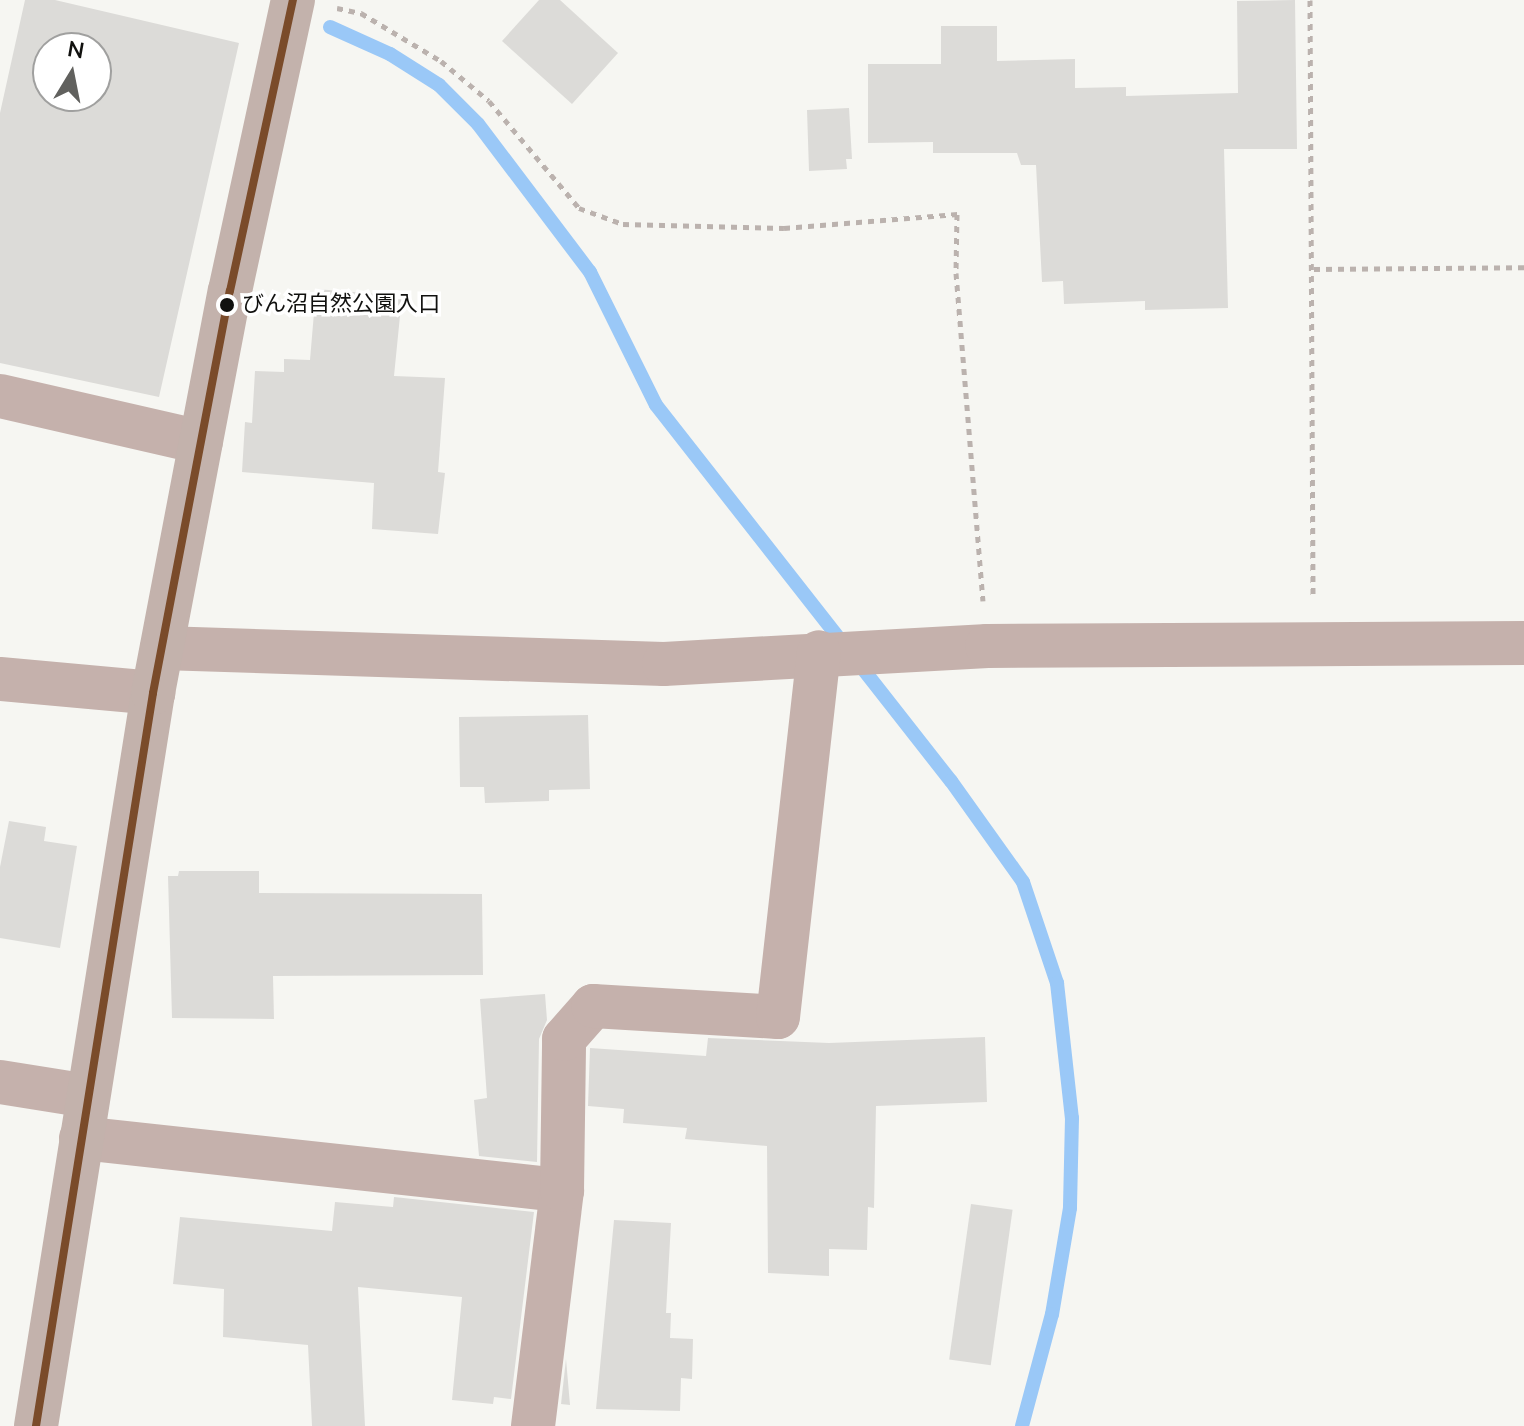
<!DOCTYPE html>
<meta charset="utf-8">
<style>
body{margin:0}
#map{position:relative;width:1524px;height:1426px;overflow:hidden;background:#f6f6f2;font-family:"Nunito Sans","Noto Sans JP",sans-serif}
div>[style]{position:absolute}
.stream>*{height:14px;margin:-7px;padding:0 7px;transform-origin:7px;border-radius:7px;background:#9ac8f7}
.building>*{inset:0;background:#dcdbd8;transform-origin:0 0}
.path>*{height:5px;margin-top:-2.5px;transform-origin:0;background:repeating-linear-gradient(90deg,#bbb2ae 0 6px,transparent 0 12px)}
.minor>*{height:44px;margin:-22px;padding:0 22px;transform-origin:22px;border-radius:22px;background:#c5b1ac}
.major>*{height:44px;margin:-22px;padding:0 22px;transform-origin:22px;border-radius:22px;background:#c3b2ac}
.bus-1>*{height:8px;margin:-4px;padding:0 4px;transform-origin:4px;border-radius:4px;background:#7a4b2a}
.dots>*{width:22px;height:22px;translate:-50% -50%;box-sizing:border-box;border:4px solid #fff;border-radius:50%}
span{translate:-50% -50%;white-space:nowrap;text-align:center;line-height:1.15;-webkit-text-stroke:7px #fff;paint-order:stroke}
.bus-label{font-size:22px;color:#11110f}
.left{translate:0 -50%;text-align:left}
.north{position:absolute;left:32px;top:32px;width:80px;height:80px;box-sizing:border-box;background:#fff;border:2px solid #a0a09f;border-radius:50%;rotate:10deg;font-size:22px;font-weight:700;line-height:32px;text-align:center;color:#11110f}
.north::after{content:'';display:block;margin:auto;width:28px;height:36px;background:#61615e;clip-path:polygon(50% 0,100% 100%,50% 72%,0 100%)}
</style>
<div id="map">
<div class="stream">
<i style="left:330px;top:27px;width:66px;rotate:24.2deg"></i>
<i style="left:390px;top:54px;width:58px;rotate:32.3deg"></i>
<i style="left:439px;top:85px;width:55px;rotate:45deg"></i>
<i style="left:478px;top:124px;width:186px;rotate:52.9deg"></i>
<i style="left:590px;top:272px;width:148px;rotate:63.6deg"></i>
<i style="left:656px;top:405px;width:478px;rotate:51.9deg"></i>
<i style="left:951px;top:781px;width:124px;rotate:54.5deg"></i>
<i style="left:1023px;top:882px;width:107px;rotate:71.4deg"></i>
<i style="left:1057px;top:983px;width:136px;rotate:83.7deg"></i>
<i style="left:1072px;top:1118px;width:90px;rotate:91.3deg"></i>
<i style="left:1070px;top:1208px;width:108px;rotate:99.6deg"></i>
<i style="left:1052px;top:1314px;width:116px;rotate:105deg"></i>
</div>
<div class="building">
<i style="clip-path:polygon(evenodd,25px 0,55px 0,239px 43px,159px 397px,0 363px,0 113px,25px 0,48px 48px,96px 48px,96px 96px,48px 96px,48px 48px)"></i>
<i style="clip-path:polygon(539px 0,560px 0,618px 53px,572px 104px,502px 41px)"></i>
<i style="clip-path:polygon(1295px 0,1297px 149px,1224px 149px,1228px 308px,1145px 310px,1145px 301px,1064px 304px,1063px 281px,1042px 282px,1036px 165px,1021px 165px,1017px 153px,933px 153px,933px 142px,868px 143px,868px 64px,941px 64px,941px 26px,997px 26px,997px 61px,1075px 59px,1075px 88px,1126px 87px,1126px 96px,1238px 93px,1237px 1px)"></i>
<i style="clip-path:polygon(849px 108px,852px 159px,846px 159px,847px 169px,809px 171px,807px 110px)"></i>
<i style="clip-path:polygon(316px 289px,402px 296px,394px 376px,445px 378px,438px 472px,445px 473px,438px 534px,372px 529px,374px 483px,242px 472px,245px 422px,252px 423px,255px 371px,284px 372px,284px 359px,310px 360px)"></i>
<i style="clip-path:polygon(588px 715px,590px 789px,549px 790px,549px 801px,485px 803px,484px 787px,460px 787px,459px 717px)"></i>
<i style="clip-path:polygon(9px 821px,46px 827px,44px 841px,77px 846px,60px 948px,0 938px,0 867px)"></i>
<i style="clip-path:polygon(179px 871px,259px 871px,259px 893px,482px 894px,483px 975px,273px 976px,274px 1019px,172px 1018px,168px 876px,178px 876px)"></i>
<i style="clip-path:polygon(545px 994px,547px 1020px,539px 1039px,537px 1162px,479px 1156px,474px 1100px,487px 1098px,480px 999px)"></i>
<i style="clip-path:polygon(985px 1037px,987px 1102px,876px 1106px,874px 1208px,868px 1207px,867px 1250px,829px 1249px,829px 1276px,768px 1273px,767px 1146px,685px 1139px,687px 1128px,623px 1123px,624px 1109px,588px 1106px,590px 1048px,706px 1056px,708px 1038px,829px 1043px)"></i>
<i style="clip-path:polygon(394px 1197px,534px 1212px,511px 1399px,494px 1397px,493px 1404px,452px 1400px,462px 1297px,358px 1287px,365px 1426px,312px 1426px,308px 1345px,223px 1337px,224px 1289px,173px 1284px,180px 1217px,332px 1231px,335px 1202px,393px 1207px)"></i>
<i style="left:971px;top:1204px;width:42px;height:157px;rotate:8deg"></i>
<i style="clip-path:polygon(614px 1220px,671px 1223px,666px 1313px,671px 1313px,670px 1338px,693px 1339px,692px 1379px,681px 1378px,680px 1411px,596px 1409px)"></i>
<i style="clip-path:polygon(566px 1359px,570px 1405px,561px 1404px)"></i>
</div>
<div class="path">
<i style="left:1310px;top:0;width:599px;rotate:89.71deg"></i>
<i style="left:337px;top:8px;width:25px;rotate:12deg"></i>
<i style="left:361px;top:13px;width:93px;rotate:31deg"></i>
<i style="left:441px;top:61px;width:62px;rotate:39.8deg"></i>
<i style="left:489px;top:101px;width:140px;rotate:49.9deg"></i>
<i style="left:579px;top:208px;width:47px;rotate:20deg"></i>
<i style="left:623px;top:224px;width:161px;rotate:1.4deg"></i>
<i style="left:784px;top:228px;width:174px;rotate:-4.6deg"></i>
<i style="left:957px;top:214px;width:59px;rotate:91deg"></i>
<i style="left:956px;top:273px;width:329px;rotate:85.3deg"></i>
<i style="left:1314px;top:269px;width:210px;rotate:-0.5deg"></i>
</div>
<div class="minor">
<i style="left:0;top:396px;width:206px;rotate:12.9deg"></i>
<i style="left:162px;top:648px;width:502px;rotate:1.83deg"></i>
<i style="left:664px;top:664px;width:324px;rotate:-3.2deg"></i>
<i style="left:987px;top:646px;width:537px;rotate:-0.32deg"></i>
<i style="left:0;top:679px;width:154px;rotate:5.2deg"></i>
<i style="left:0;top:1082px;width:89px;rotate:9deg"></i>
<i style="left:81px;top:1138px;width:484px;rotate:6.2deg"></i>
<i style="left:562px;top:1190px;width:238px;rotate:97deg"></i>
<i style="left:562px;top:1190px;width:151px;rotate:-89.2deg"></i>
<i style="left:564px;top:1039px;width:44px;rotate:-48.7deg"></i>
<i style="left:593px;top:1006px;width:185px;rotate:3.4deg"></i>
<i style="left:778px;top:1017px;width:367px;rotate:-83.6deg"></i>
</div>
<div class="major">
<i style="left:36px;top:1426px;width:742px;rotate:-80.93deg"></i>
<i style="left:153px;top:693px;width:409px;rotate:-79.2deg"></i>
<i style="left:230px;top:291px;width:298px;rotate:-77.8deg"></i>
</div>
<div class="bus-1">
<i style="left:36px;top:1426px;width:742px;rotate:-80.93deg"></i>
<i style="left:153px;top:693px;width:409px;rotate:-79.2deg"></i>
<i style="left:230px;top:291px;width:298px;rotate:-77.8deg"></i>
</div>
<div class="dots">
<i style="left:227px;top:305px;background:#11110f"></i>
</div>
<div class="bus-label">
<span class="left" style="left:242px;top:305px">びん沼自然公園入口</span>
</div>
<div class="north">N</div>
</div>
